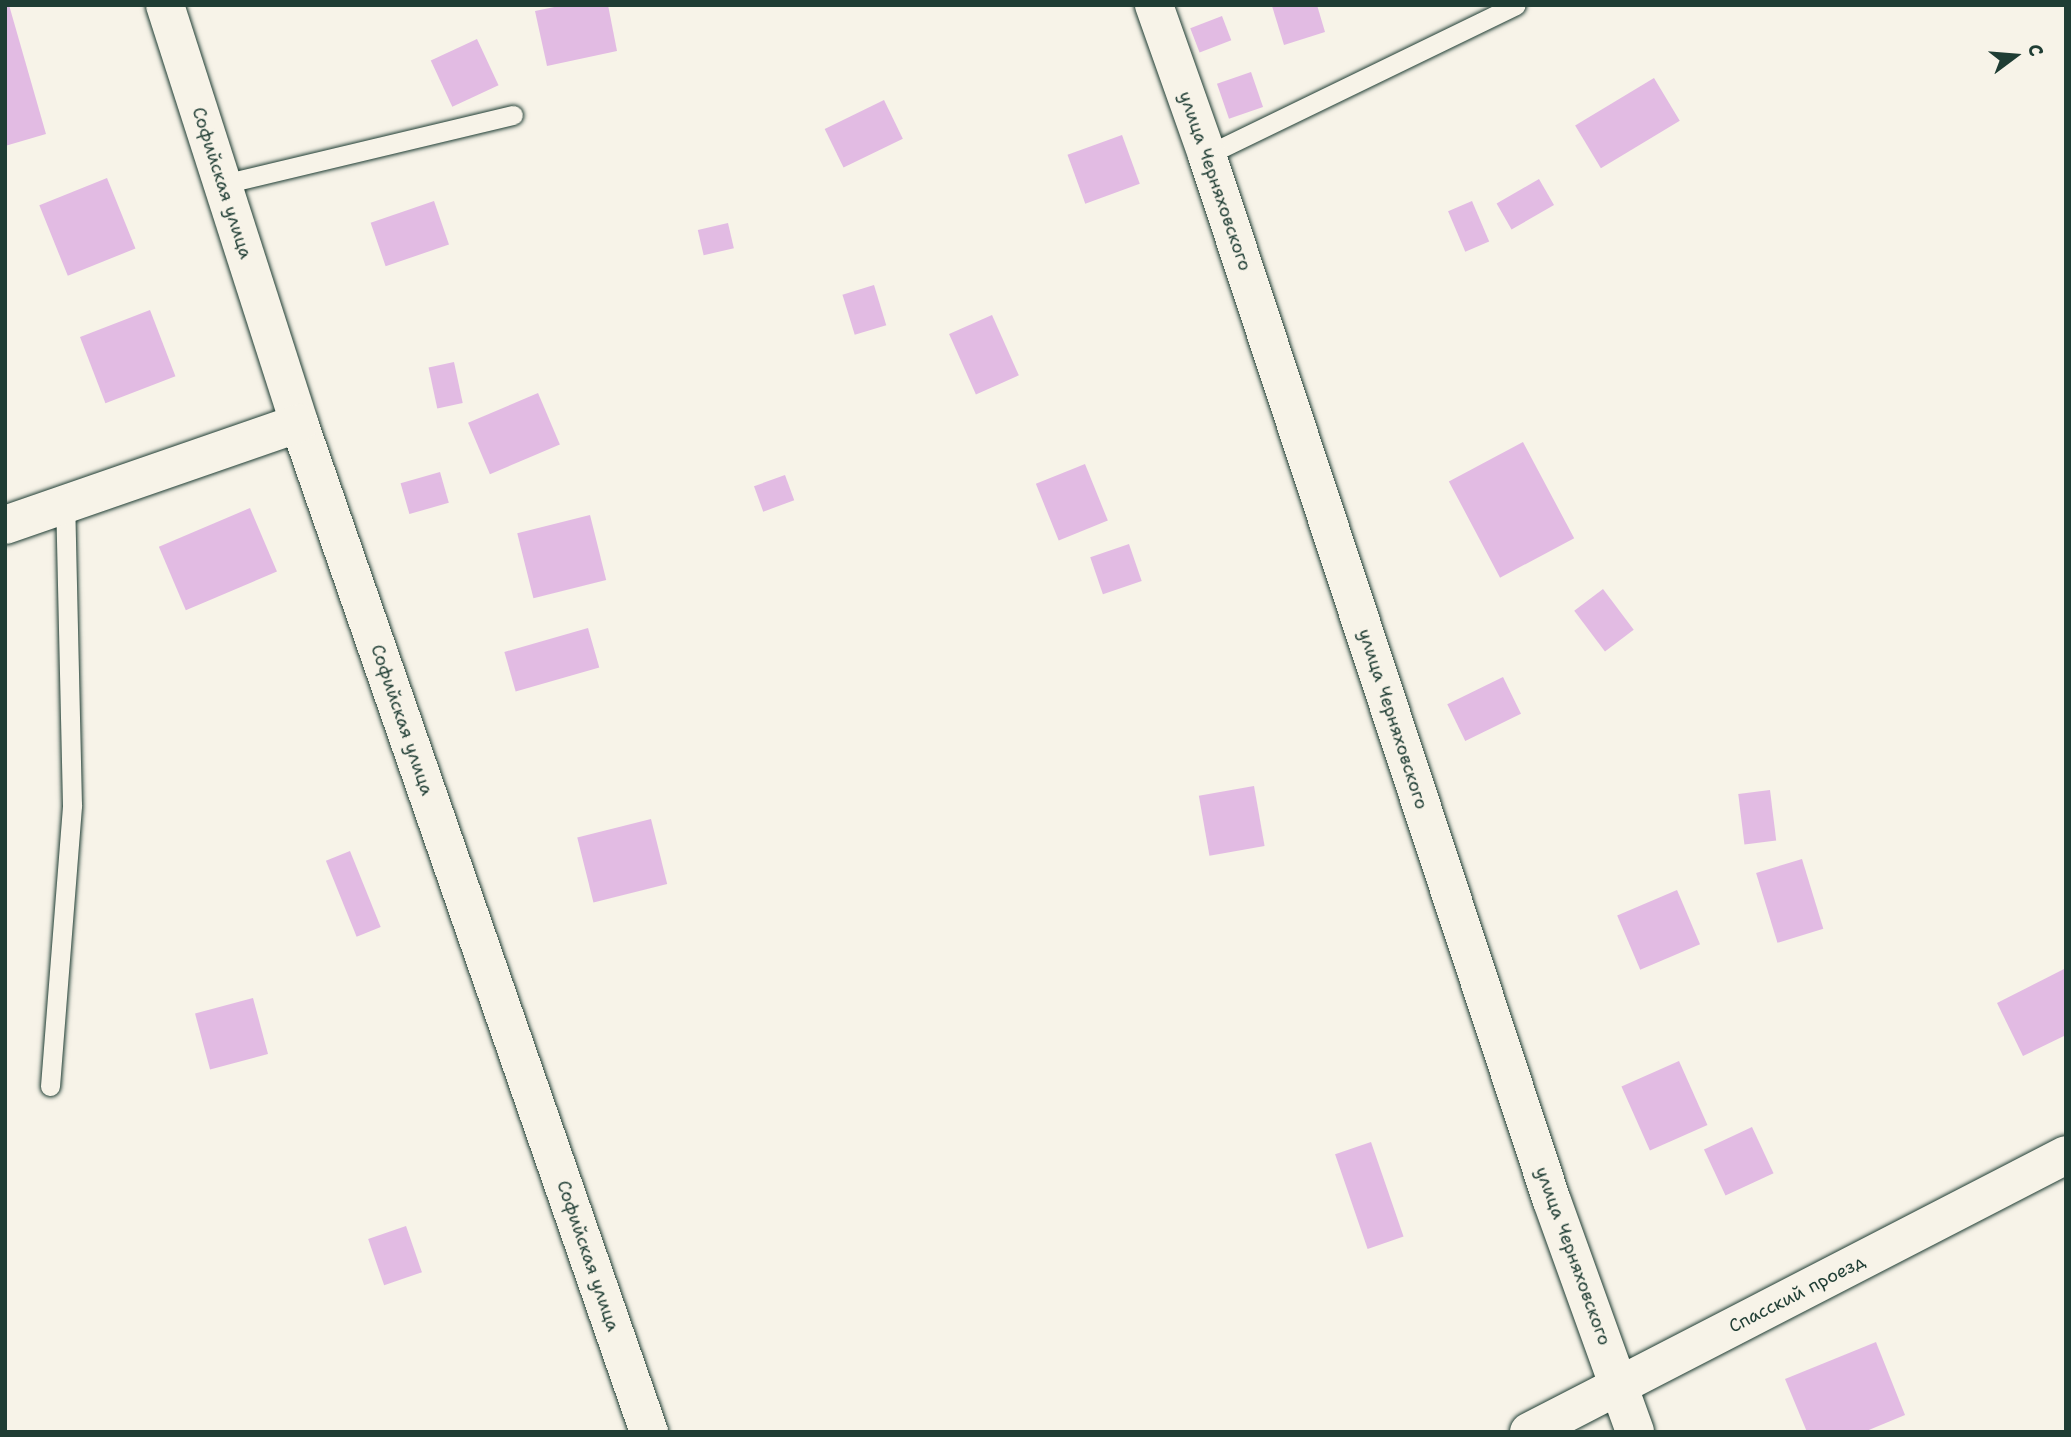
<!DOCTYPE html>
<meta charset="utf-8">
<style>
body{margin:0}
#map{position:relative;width:2071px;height:1437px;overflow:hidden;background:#f7f3e8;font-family:"Shantell Sans",sans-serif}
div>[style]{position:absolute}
.building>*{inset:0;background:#e2bbe3;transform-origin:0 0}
.roads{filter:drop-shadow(0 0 2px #1f3d34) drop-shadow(0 0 2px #1f3d34)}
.lane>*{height:19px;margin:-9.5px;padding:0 9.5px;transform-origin:9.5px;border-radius:9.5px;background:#f7f3e8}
.street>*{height:38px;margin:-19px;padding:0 19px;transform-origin:19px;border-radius:19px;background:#f7f3e8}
span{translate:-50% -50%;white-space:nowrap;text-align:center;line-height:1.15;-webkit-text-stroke:5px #f7f3e8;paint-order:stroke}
.street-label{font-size:18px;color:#1f3d34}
.frame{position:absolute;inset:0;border:7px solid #1f3d34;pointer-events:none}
.north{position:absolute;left:1980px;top:21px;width:70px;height:70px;-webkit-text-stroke:5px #f7f3e8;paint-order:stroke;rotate:74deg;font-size:19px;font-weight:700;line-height:28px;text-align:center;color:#1f3d34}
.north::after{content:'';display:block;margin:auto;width:24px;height:32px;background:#1f3d34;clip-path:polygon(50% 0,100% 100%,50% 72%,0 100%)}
</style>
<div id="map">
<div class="building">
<i style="clip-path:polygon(5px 5px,9px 5px,46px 134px,5px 146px)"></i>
<i style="clip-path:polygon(564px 5px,608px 5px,617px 51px,547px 66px,535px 11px)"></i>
<i style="clip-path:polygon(1317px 5px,1325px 32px,1284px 45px,1272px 6px)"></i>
<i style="left:1222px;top:16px;width:26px;height:34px;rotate:69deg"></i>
<i style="left:477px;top:39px;width:51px;height:51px;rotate:65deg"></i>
<i style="left:1251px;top:72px;width:37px;height:36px;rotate:71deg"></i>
<i style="left:1654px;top:78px;width:50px;height:92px;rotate:59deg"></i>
<i style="left:884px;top:100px;width:43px;height:66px;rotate:64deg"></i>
<i style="left:1122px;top:135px;width:52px;height:58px;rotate:70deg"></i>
<i style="left:107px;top:178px;width:76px;height:73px;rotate:68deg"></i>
<i style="left:1539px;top:179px;width:30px;height:49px;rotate:60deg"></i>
<i style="left:434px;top:201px;width:46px;height:67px;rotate:71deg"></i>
<i style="left:1472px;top:201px;width:44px;height:26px;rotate:67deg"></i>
<i style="left:728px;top:223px;width:26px;height:31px;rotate:77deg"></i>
<i style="left:874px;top:285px;width:42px;height:33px;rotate:73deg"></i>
<i style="left:150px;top:310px;width:71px;height:75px;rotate:69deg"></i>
<i style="left:992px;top:315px;width:66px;height:47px;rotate:66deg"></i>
<i style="left:454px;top:362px;width:42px;height:26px;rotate:78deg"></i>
<i style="left:538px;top:393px;width:56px;height:76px;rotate:67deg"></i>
<i style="left:1523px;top:442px;width:109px;height:84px;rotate:62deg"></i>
<i style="left:1085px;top:464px;width:61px;height:53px;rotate:68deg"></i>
<i style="left:440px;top:472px;width:32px;height:41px;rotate:74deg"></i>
<i style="left:785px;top:475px;width:27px;height:33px;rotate:70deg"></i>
<i style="left:250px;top:508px;width:69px;height:99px;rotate:67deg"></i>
<i style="left:590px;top:515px;width:67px;height:75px;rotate:76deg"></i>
<i style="left:1129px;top:544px;width:39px;height:41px;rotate:71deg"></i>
<i style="left:1603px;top:589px;width:51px;height:36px;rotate:53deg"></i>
<i style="left:588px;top:628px;width:41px;height:87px;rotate:74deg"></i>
<i style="left:1503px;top:677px;width:41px;height:62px;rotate:64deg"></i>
<i style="left:1254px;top:786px;width:61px;height:56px;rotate:80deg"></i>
<i style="left:1770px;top:790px;width:51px;height:32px;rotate:83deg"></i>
<i style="left:651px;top:819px;width:67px;height:76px;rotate:76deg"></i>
<i style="left:350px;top:851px;width:82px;height:26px;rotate:68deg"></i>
<i style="left:1802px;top:859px;width:73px;height:48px;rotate:73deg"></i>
<i style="left:1677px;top:890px;width:59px;height:65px;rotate:67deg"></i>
<i style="clip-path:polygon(2066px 968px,2066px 1035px,2023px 1056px,1997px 1003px)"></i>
<i style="left:253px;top:998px;width:58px;height:60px;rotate:75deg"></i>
<i style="left:1679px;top:1061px;width:70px;height:63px;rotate:66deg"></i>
<i style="left:1752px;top:1127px;width:51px;height:53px;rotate:65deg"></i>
<i style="left:1371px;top:1142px;width:100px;height:38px;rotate:71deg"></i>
<i style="left:406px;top:1226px;width:49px;height:40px;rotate:71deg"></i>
<i style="clip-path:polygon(1876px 1342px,1905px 1415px,1864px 1432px,1807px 1432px,1785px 1379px)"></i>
</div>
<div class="roads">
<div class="lane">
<i style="left:1207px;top:155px;width:343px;rotate:-25.9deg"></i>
<i style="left:223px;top:184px;width:298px;rotate:-13.4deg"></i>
<i style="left:50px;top:1086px;width:282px;rotate:-85.5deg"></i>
<i style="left:72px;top:805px;width:298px;rotate:-91.3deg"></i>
</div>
<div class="street">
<i style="left:165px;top:5px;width:439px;rotate:72.2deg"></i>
<i style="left:299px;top:423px;width:1068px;rotate:70.87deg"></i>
<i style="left:1154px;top:5px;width:159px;rotate:70.5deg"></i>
<i style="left:1207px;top:155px;width:1101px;rotate:71.75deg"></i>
<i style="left:1552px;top:1201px;width:245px;rotate:70.2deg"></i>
<i style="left:5px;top:525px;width:311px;rotate:-19.1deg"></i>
<i style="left:1529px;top:1432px;width:604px;rotate:-27.29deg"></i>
</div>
</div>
<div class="street-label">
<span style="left:1215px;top:181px;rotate:71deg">улица Черняховского</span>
<span style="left:222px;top:183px;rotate:72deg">Софийская улица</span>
<span style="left:1393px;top:719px;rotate:72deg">улица Черняховского</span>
<span style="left:402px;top:720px;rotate:71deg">Софийская улица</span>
<span style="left:588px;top:1256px;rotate:71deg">Софийская улица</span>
<span style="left:1573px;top:1256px;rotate:70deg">улица Черняховского</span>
<span style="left:1797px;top:1294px;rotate:-27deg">Спасский проезд</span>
</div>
<div class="frame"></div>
<div class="north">С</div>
</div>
